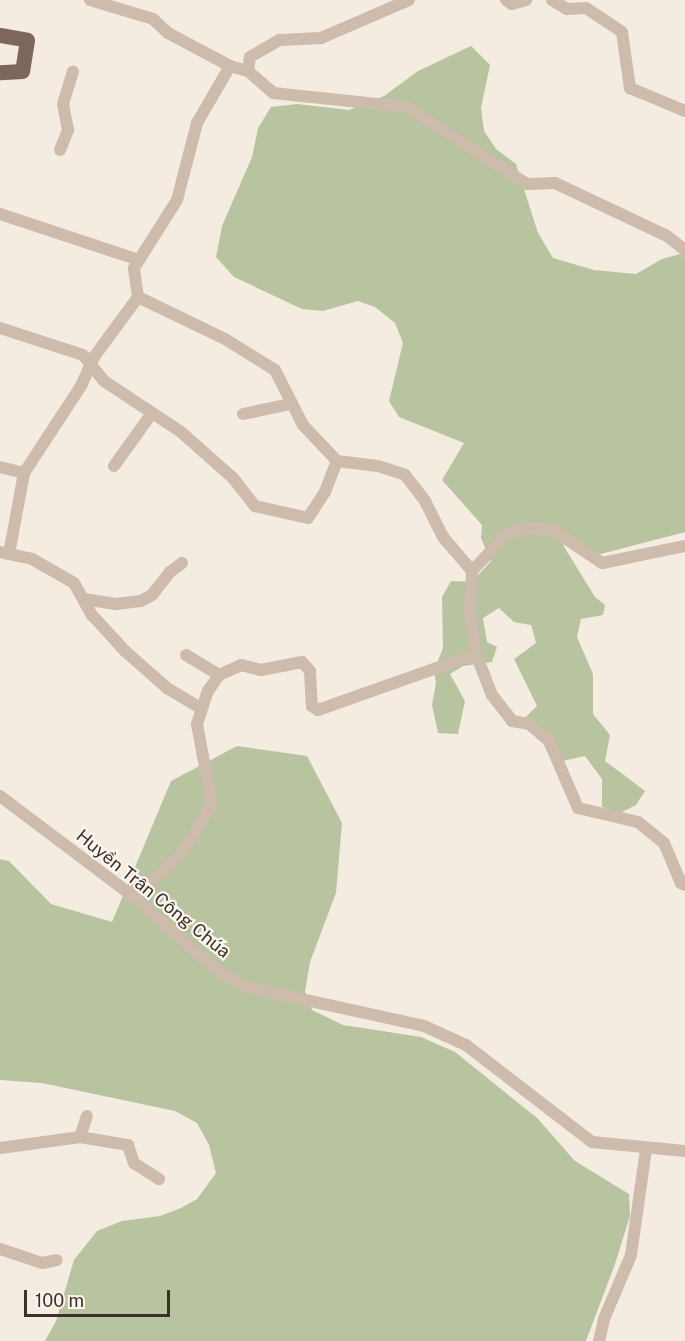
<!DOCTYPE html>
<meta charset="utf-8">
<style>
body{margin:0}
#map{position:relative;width:685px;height:1341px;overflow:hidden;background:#f4ebe1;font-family:"Public Sans",sans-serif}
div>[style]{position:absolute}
.green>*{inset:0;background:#b8c4a0}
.minor>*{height:12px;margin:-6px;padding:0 6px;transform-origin:6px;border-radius:6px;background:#cdbbac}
.major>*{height:15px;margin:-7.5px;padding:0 7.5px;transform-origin:7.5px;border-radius:7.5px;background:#7d675c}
span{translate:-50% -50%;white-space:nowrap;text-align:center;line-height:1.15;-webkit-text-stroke:4.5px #fbf5ee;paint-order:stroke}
.street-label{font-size:18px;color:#3b302b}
.scale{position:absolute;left:24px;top:1290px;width:146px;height:27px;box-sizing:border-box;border:3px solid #3b302b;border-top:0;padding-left:8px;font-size:18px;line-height:21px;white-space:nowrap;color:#3b302b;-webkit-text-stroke:4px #fbf5ee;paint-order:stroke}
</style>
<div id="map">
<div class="green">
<i style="clip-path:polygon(471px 46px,490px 65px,481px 108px,484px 131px,496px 149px,516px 164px,538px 233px,553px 258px,594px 270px,636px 274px,662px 259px,680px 254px,685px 257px,685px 532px,597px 555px,569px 535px,563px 545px,595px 597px,605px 605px,603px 615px,581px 619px,577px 637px,593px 674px,593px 714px,610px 735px,605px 761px,645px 791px,636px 805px,620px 813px,602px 807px,602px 779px,585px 756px,563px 761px,553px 736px,518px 724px,537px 706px,514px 659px,536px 643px,531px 625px,514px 622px,499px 608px,483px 618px,487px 642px,497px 647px,492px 662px,463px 666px,450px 674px,465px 701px,458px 734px,438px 733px,432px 705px,436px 683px,434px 671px,443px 648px,442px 597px,451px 581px,472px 582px,491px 561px,481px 538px,482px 525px,442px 480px,464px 443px,399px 417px,389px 401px,403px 343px,395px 323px,375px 307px,358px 301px,323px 311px,302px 309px,234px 277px,216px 257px,222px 226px,252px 157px,258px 128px,271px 107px,297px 104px,349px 110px,384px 96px,418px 71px)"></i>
<i style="clip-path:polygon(237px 746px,307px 756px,342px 823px,336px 893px,310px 962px,305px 992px,312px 1010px,343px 1025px,421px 1037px,455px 1052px,537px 1118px,575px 1161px,629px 1194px,630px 1216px,615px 1264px,586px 1341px,45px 1341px,56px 1321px,74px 1260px,97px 1231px,122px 1221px,160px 1216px,181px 1208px,197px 1199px,216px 1173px,209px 1145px,197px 1123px,175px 1111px,42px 1083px,0 1080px,0 859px,9px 861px,51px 904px,112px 922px,171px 781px)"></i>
</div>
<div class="minor">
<i style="left:90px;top:0;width:66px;rotate:16.8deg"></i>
<i style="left:153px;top:19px;width:21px;rotate:43deg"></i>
<i style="left:168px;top:33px;width:70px;rotate:28deg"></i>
<i style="left:230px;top:66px;width:19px;rotate:16deg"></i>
<i style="left:248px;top:71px;width:33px;rotate:41deg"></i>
<i style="left:273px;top:93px;width:135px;rotate:6deg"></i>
<i style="left:407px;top:107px;width:143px;rotate:32.7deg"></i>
<i style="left:527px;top:184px;width:28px;rotate:-2deg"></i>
<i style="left:555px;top:183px;width:124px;rotate:25.3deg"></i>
<i style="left:667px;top:236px;width:23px;rotate:38deg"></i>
<i style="left:506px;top:0;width:7px;rotate:34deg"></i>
<i style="left:512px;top:4px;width:15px;rotate:-16deg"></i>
<i style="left:552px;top:0;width:17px;rotate:31deg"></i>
<i style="left:567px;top:9px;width:19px;rotate:-3deg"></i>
<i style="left:586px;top:8px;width:43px;rotate:33.7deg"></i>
<i style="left:622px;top:32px;width:57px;rotate:81.9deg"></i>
<i style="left:630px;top:88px;width:60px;rotate:22.7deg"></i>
<i style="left:248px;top:71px;width:14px;rotate:-82deg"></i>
<i style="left:250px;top:57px;width:34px;rotate:-30deg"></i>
<i style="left:280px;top:40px;width:41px;rotate:-2.8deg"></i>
<i style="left:321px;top:38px;width:96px;rotate:-23.4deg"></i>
<i style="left:60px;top:150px;width:22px;rotate:-68deg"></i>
<i style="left:68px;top:130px;width:26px;rotate:-101deg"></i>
<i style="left:63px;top:104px;width:34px;rotate:-73deg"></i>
<i style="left:0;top:214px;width:146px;rotate:18.3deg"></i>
<i style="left:138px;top:297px;width:97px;rotate:25.8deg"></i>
<i style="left:225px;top:339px;width:59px;rotate:31.8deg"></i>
<i style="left:275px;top:370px;width:62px;rotate:63deg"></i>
<i style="left:303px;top:425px;width:50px;rotate:46.6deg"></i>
<i style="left:337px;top:461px;width:41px;rotate:7deg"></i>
<i style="left:378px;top:466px;width:28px;rotate:18deg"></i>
<i style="left:405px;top:475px;width:33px;rotate:52deg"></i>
<i style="left:425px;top:501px;width:40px;rotate:63.4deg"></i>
<i style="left:443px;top:537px;width:45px;rotate:49.5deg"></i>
<i style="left:472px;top:571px;width:41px;rotate:92.8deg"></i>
<i style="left:470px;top:612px;width:42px;rotate:81.9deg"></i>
<i style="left:476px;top:654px;width:44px;rotate:68.7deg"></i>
<i style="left:492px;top:695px;width:33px;rotate:52deg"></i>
<i style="left:512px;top:721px;width:17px;rotate:10deg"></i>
<i style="left:529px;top:724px;width:26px;rotate:40deg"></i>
<i style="left:549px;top:741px;width:73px;rotate:66.6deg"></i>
<i style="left:578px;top:808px;width:62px;rotate:13.1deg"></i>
<i style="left:638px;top:822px;width:33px;rotate:39deg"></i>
<i style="left:664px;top:843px;width:43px;rotate:67deg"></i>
<i style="left:681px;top:883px;width:4px;rotate:27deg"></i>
<i style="left:0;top:328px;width:87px;rotate:18deg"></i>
<i style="left:83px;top:355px;width:33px;rotate:51deg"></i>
<i style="left:104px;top:381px;width:92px;rotate:33.5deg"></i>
<i style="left:181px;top:432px;width:69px;rotate:41.5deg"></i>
<i style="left:233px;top:478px;width:36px;rotate:52deg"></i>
<i style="left:255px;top:506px;width:54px;rotate:12.8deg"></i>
<i style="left:308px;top:518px;width:31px;rotate:-57deg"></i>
<i style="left:325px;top:492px;width:33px;rotate:-69deg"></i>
<i style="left:243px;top:414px;width:49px;rotate:-11.8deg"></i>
<i style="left:114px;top:466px;width:65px;rotate:-54.4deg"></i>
<i style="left:0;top:467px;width:25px;rotate:14deg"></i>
<i style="left:0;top:552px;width:33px;rotate:12deg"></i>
<i style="left:32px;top:559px;width:48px;rotate:29.7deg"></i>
<i style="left:74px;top:583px;width:37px;rotate:61deg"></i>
<i style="left:92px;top:615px;width:49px;rotate:47.5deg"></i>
<i style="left:125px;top:651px;width:56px;rotate:41.4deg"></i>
<i style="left:167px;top:688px;width:39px;rotate:31deg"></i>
<i style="left:9px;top:554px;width:82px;rotate:-79.5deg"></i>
<i style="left:24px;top:473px;width:104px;rotate:-56.8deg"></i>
<i style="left:81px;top:386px;width:32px;rotate:-66deg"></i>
<i style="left:94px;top:357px;width:74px;rotate:-53.7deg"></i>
<i style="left:138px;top:297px;width:29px;rotate:-98deg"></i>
<i style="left:134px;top:268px;width:80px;rotate:-57.7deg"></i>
<i style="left:177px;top:200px;width:80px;rotate:-75.4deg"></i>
<i style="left:197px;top:123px;width:66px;rotate:-59.9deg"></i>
<i style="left:472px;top:571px;width:51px;rotate:-46.6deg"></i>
<i style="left:507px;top:534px;width:18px;rotate:-19deg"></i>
<i style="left:524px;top:528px;width:29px;rotate:4deg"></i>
<i style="left:553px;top:530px;width:59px;rotate:34deg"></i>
<i style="left:602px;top:563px;width:85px;rotate:-11.6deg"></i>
<i style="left:84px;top:599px;width:32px;rotate:9deg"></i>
<i style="left:116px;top:604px;width:25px;rotate:-7deg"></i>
<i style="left:141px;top:601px;width:13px;rotate:-29deg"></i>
<i style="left:152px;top:595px;width:29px;rotate:-52deg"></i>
<i style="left:170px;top:572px;width:15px;rotate:-37deg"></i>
<i style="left:186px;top:655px;width:39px;rotate:31deg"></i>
<i style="left:0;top:796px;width:163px;rotate:37deg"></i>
<i style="left:130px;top:894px;width:116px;rotate:41.5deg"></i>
<i style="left:217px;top:971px;width:34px;rotate:28deg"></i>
<i style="left:247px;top:987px;width:181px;rotate:12.4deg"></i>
<i style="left:424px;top:1026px;width:46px;rotate:24.3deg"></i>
<i style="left:466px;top:1045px;width:159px;rotate:37.6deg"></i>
<i style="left:592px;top:1142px;width:93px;rotate:5.5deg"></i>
<i style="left:134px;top:898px;width:64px;rotate:-43.1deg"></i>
<i style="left:181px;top:854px;width:58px;rotate:-57.7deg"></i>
<i style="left:212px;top:805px;width:82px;rotate:-100.5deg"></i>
<i style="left:197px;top:724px;width:35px;rotate:-72deg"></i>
<i style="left:208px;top:691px;width:19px;rotate:-55deg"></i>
<i style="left:219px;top:675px;width:24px;rotate:-24deg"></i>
<i style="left:241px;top:665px;width:21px;rotate:14deg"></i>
<i style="left:261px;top:670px;width:42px;rotate:-11deg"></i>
<i style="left:302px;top:662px;width:12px;rotate:48deg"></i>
<i style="left:310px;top:671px;width:35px;rotate:87deg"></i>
<i style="left:312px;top:706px;width:7px;rotate:34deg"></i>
<i style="left:318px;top:710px;width:168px;rotate:-19.5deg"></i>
<i style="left:80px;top:1137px;width:49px;rotate:9.5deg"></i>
<i style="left:128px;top:1145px;width:19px;rotate:72deg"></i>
<i style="left:134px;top:1163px;width:30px;rotate:33deg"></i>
<i style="left:0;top:1148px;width:81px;rotate:-7.8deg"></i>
<i style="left:80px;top:1137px;width:22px;rotate:-72deg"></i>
<i style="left:0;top:1249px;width:44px;rotate:18.4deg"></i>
<i style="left:42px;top:1263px;width:15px;rotate:-11deg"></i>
<i style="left:599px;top:1341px;width:23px;rotate:-77deg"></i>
<i style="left:604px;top:1319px;width:69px;rotate:-67.1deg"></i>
<i style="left:631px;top:1255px;width:107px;rotate:-81.9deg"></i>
</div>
<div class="major">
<i style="left:0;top:35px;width:27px;rotate:10deg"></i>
<i style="left:27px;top:40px;width:31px;rotate:99deg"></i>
<i style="left:22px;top:71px;width:22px;rotate:177deg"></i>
</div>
<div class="street-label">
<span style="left:153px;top:894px;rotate:39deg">Huyền Trân Công Chúa</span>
</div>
<div class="scale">100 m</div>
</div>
